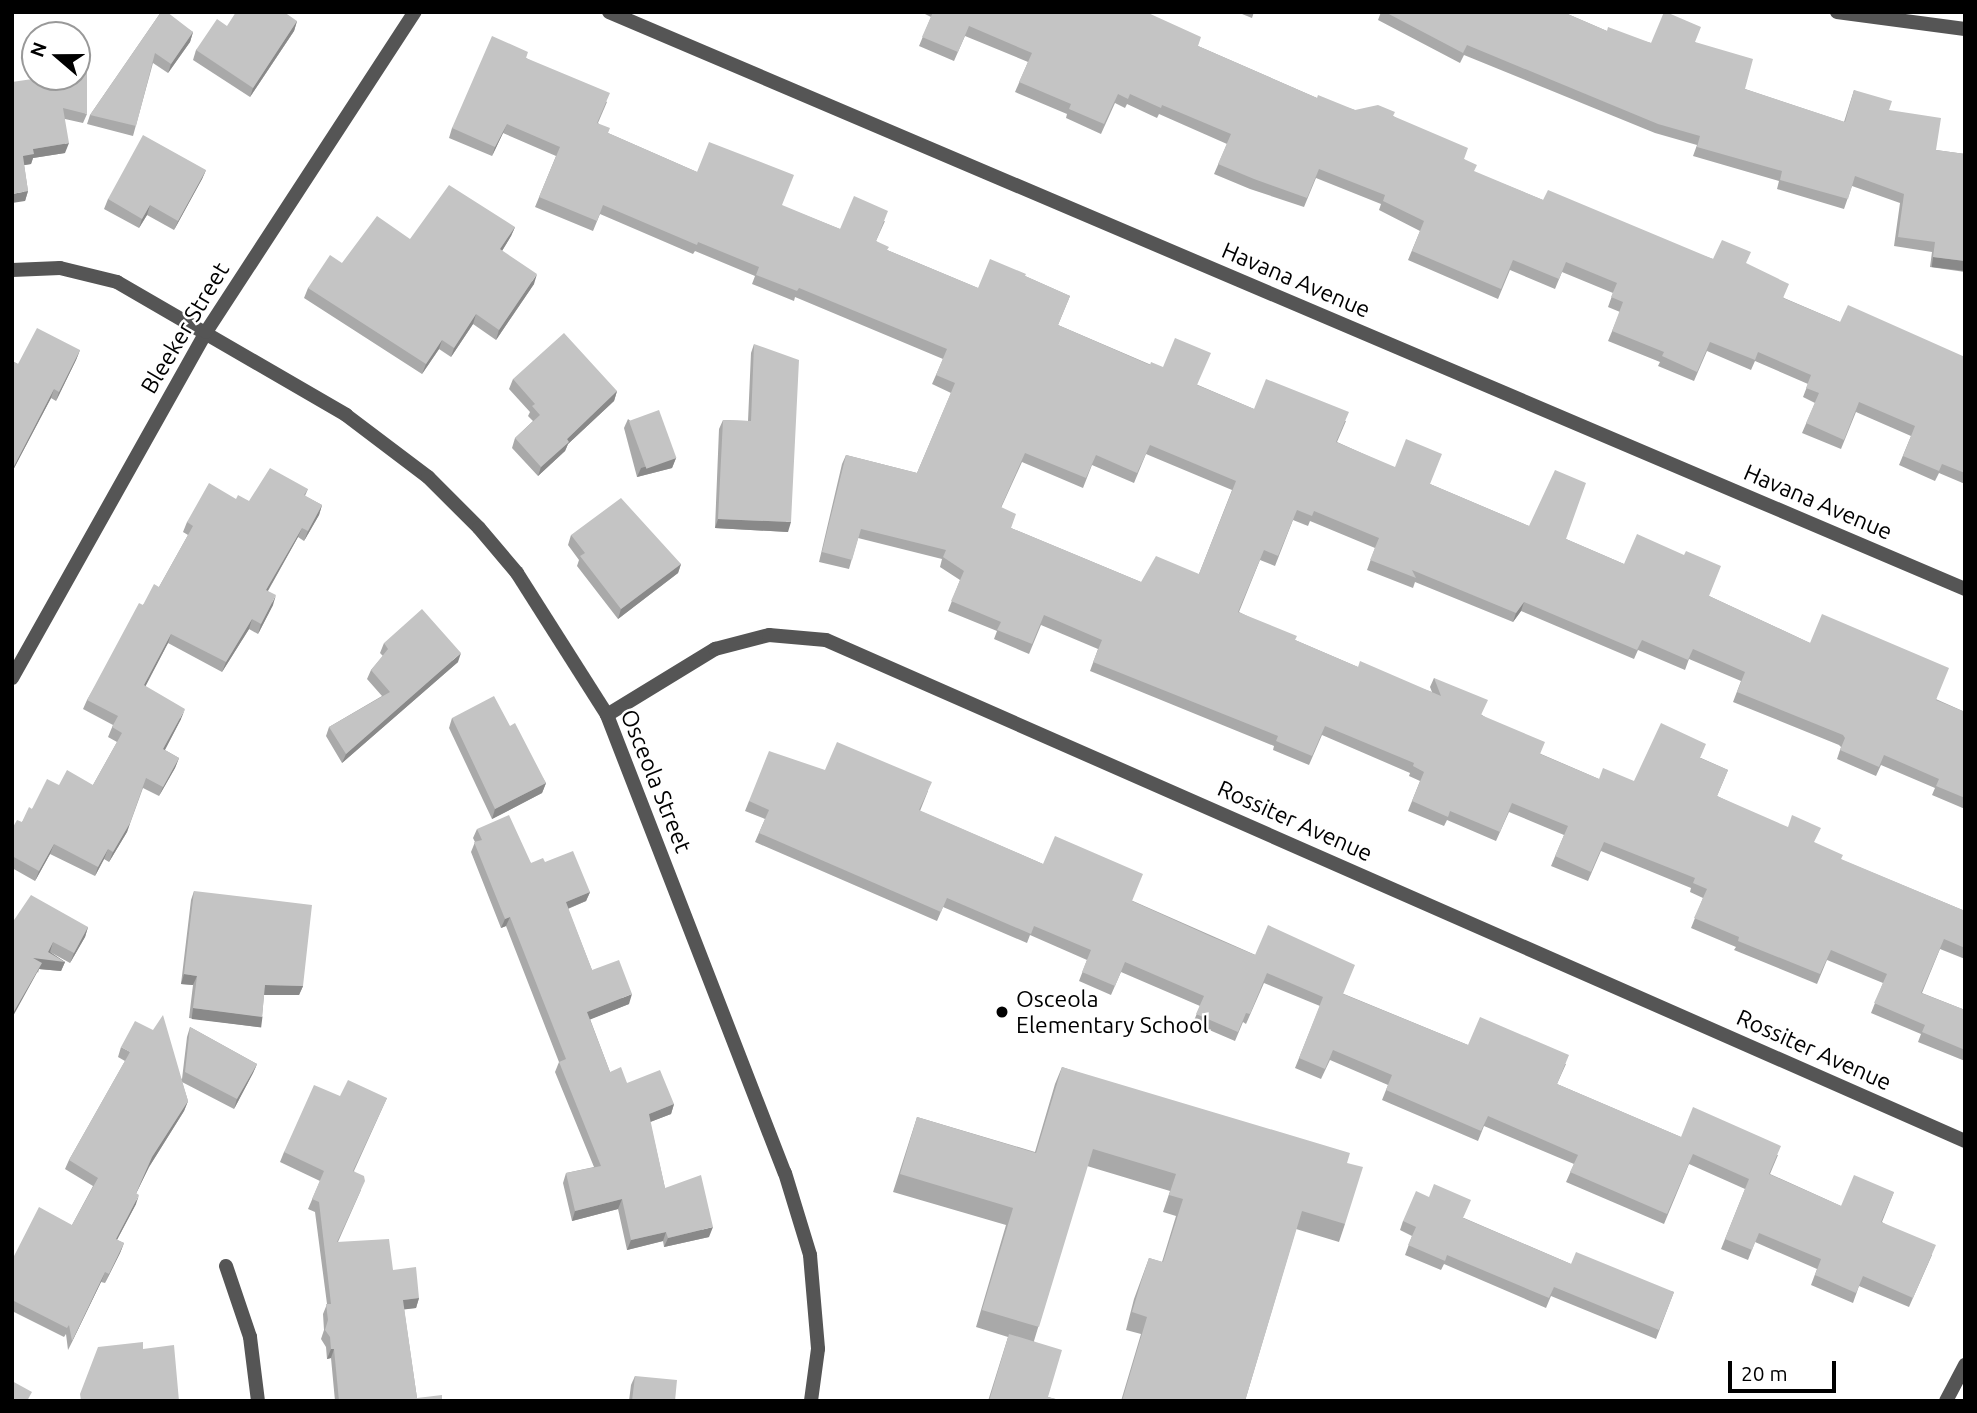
<!DOCTYPE html>
<style>
body{margin:0}
#map{position:relative;width:1977px;height:1413px;overflow:hidden;background:#fff;font-family:Ubuntu,sans-serif}
div>[style]{position:absolute}
.minor>*{height:14px;margin:-7px;padding:0 7px;transform-origin:7px;border-radius:7px;background:#555}
.wall>*{inset:0;background:#a9a9a9}
.shaded-wall>*{inset:0;background:#898989;transform-origin:0 0}
.building>*{inset:0;background:#c4c4c4;transform-origin:0 0}
.dots>*{width:19px;height:19px;translate:-50% -50%;box-sizing:border-box;border:4px solid #fff;border-radius:50%}
span{translate:-50% -50%;white-space:nowrap;text-align:center;line-height:1.15;-webkit-text-stroke:5px #fff;paint-order:stroke}
.street-label{font-size:23px;color:#000}
.poi-label{font-size:23px;color:#000}
.left{translate:0 -50%;text-align:left}
.frame{position:absolute;inset:0;border:14px solid #000;pointer-events:none}
.north{position:absolute;left:21px;top:21px;width:70px;height:70px;box-sizing:border-box;background:#fff;border:2px solid #999;border-radius:50%;rotate:290deg;font-size:19px;font-weight:700;line-height:28px;text-align:center;color:#000}
.north::after{content:'';display:block;margin:auto;width:24px;height:32px;background:#000;clip-path:polygon(50% 0,100% 100%,50% 72%,0 100%)}
.scale{position:absolute;left:1728px;top:1361px;width:108px;height:32px;box-sizing:border-box;border:4px solid #000;border-top:0;padding-left:9px;font-size:21px;line-height:24px;white-space:nowrap;color:#000;-webkit-text-stroke:5px #fff;paint-order:stroke}
</style>
<div id="map">
<div class="minor">
<i style="left:609px;top:12px;width:1474px;rotate:23.05deg"></i>
<i style="left:1837px;top:12px;width:129px;rotate:7.6deg"></i>
<i style="left:12px;top:270px;width:48px;rotate:-2.4deg"></i>
<i style="left:60px;top:268px;width:59px;rotate:13.8deg"></i>
<i style="left:117px;top:282px;width:265px;rotate:30.1deg"></i>
<i style="left:346px;top:415px;width:103px;rotate:37.1deg"></i>
<i style="left:428px;top:477px;width:72px;rotate:45deg"></i>
<i style="left:479px;top:528px;width:59px;rotate:49.8deg"></i>
<i style="left:517px;top:573px;width:168px;rotate:57.6deg"></i>
<i style="left:607px;top:715px;width:491px;rotate:68.8deg"></i>
<i style="left:785px;top:1173px;width:86px;rotate:73deg"></i>
<i style="left:810px;top:1255px;width:94px;rotate:85.1deg"></i>
<i style="left:818px;top:1349px;width:52px;rotate:97.7deg"></i>
<i style="left:12px;top:678px;width:397px;rotate:-60.7deg"></i>
<i style="left:206px;top:332px;width:382px;rotate:-56.9deg"></i>
<i style="left:607px;top:715px;width:127px;rotate:-31.4deg"></i>
<i style="left:715px;top:649px;width:56px;rotate:-14.5deg"></i>
<i style="left:769px;top:635px;width:57px;rotate:5deg"></i>
<i style="left:826px;top:640px;width:1244px;rotate:23.74deg"></i>
<i style="left:226px;top:1266px;width:75px;rotate:71.3deg"></i>
<i style="left:250px;top:1337px;width:64px;rotate:82.9deg"></i>
<i style="left:1946px;top:1401px;width:41px;rotate:-62.2deg"></i>
</div>
<div class="wall">
<i style="clip-path:polygon(161px 12px,193px 32px,190px 42px,168px 73px,153px 63px,133px 136px,87px 124px,90px 115px)"></i>
<i style="clip-path:polygon(921px 12px,1146px 12px,1198px 46px,1317px 98px,1355px 110px,1393px 116px,1464px 159px,1474px 172px,1543px 200px,1713px 259px,1747px 264px,1784px 298px,1840px 322px,1965px 357px,1965px 484px,1939px 473px,1935px 481px,1899px 465px,1911px 436px,1856px 412px,1841px 449px,1802px 433px,1815px 403px,1803px 397px,1808px 384px,1755px 361px,1751px 370px,1707px 351px,1694px 381px,1658px 366px,1660px 362px,1608px 341px,1620px 312px,1608px 307px,1613px 293px,1562px 272px,1555px 289px,1510px 270px,1498px 299px,1408px 260px,1420px 231px,1379px 210px,1381px 204px,1316px 178px,1304px 207px,1250px 189px,1214px 174px,1227px 144px,1159px 114px,1157px 118px,1127px 104px,1125px 108px,1115px 103px,1101px 134px,1066px 118px,1067px 114px,1015px 92px,1028px 62px,965px 36px,954px 61px,919px 46px,931px 17px)"></i>
<i style="clip-path:polygon(1237px 12px,1254px 12px,1252px 18px)"></i>
<i style="clip-path:polygon(1381px 12px,1563px 12px,1607px 31px,1651px 43px,1695px 42px,1745px 89px,1844px 122px,1854px 90px,1889px 110px,1936px 150px,1965px 154px,1965px 272px,1930px 267px,1932px 252px,1894px 246px,1900px 203px,1852px 186px,1844px 209px,1777px 189px,1779px 181px,1693px 156px,1697px 145px,1655px 133px,1464px 55px,1460px 63px,1378px 20px)"></i>
<i style="clip-path:polygon(297px 21px,294px 31px,250px 97px,193px 60px,196px 50px,227px 26px)"></i>
<i style="clip-path:polygon(evenodd,526px 58px,607px 102px,598px 123px,608px 133px,697px 172px,840px 229px,885px 221px,876px 241px,887px 250px,978px 288px,1025px 276px,1070px 296px,1058px 325px,1254px 409px,1346px 421px,1337px 442px,1430px 484px,1529px 526px,1566px 539px,1624px 564px,1709px 596px,1810px 643px,1965px 712px,1965px 809px,1932px 795px,1935px 788px,1881px 765px,1876px 776px,1837px 759px,1841px 747px,1839px 745px,1733px 702px,1741px 681px,1689px 659px,1685px 670px,1638px 650px,1634px 659px,1521px 611px,1513px 622px,1415px 582px,1413px 588px,1367px 570px,1375px 548px,1310px 521px,1308px 526px,1293px 520px,1275px 566px,1260px 560px,1239px 612px,1295px 640px,1358px 667px,1432px 692px,1430px 687px,1434px 678px,1482px 715px,1541px 754px,1599px 779px,1634px 781px,1701px 758px,1728px 770px,1717px 796px,1815px 843px,1842px 860px,1965px 911px,1965px 959px,1940px 949px,1922px 993px,1965px 1010px,1965px 1061px,1918px 1042px,1921px 1034px,1871px 1013px,1883px 983px,1827px 960px,1817px 984px,1734px 950px,1736px 947px,1691px 928px,1703px 898px,1690px 892px,1691px 888px,1601px 851px,1588px 881px,1551px 866px,1564px 835px,1509px 812px,1496px 841px,1447px 820px,1444px 826px,1408px 811px,1420px 781px,1409px 776px,1410px 773px,1322px 735px,1309px 765px,1273px 750px,1274px 746px,1090px 671px,1098px 649px,1041px 625px,1029px 654px,994px 639px,997px 631px,948px 611px,960px 580px,940px 567px,942px 559px,858px 538px,849px 569px,819px 562px,842px 464px,846px 455px,917px 473px,951px 393px,932px 384px,943px 359px,795px 297px,794px 301px,752px 284px,755px 276px,695px 251px,693px 254px,600px 214px,593px 231px,535px 207px,556px 156px,503px 133px,492px 156px,449px 138px,452px 128px,526px 58px,1146px 454px,1232px 490px,1199px 574px,1141px 582px,1011px 528px,1001px 508px,1022px 462px,1083px 488px,1092px 465px,1134px 483px,1146px 454px)"></i>
<i style="clip-path:polygon(12px 82px,87px 114px,83px 123px,65px 119px,65px 153px,33px 158px,31px 164px,24px 165px,28px 191px,25px 201px)"></i>
<i style="clip-path:polygon(206px 170px,202px 179px,174px 230px,147px 215px,139px 228px,104px 209px,108px 199px)"></i>
<i style="clip-path:polygon(515px 227px,511px 236px,502px 251px,534px 284px,496px 340px,473px 324px,451px 357px,439px 349px,422px 374px,304px 298px,308px 288px,342px 263px,410px 239px)"></i>
<i style="clip-path:polygon(754px 344px,788px 532px,715px 528px,719px 429px,723px 420px,748px 421px,751px 353px)"></i>
<i style="clip-path:polygon(80px 350px,76px 360px,56px 401px,51px 398px,12px 472px,12px 361px,18px 364px)"></i>
<i style="clip-path:polygon(513px 379px,617px 391px,614px 401px,568px 444px,565px 451px,538px 476px,512px 448px,515px 438px,533px 421px,528px 416px,530px 412px,509px 389px)"></i>
<i style="clip-path:polygon(628px 419px,676px 458px,672px 468px,637px 477px,624px 428px)"></i>
<i style="clip-path:polygon(308px 489px,305px 496px,322px 505px,319px 515px,304px 541px,298px 537px,268px 591px,273px 605px,258px 634px,249px 629px,222px 672px,168px 643px,145px 686px,181px 719px,165px 750px,179px 758px,175px 768px,159px 796px,143px 788px,127px 832px,109px 862px,104px 859px,95px 876px,50px 854px,35px 881px,12px 868px,12px 829px,22px 822px,32px 809px,59px 785px,93px 785px,117px 742px,108px 737px,113px 725px,83px 709px,87px 700px,143px 605px,159px 587px,188px 535px,183px 532px,187px 522px,236px 499px,249px 501px)"></i>
<i style="clip-path:polygon(571px 535px,681px 564px,678px 573px,618px 619px,577px 566px,579px 560px,568px 545px)"></i>
<i style="clip-path:polygon(384px 643px,458px 662px,342px 763px,326px 736px,329px 727px,382px 696px,367px 679px,371px 670px,383px 656px,380px 653px)"></i>
<i style="clip-path:polygon(452px 718px,510px 726px,546px 783px,542px 793px,492px 819px,449px 728px)"></i>
<i style="clip-path:polygon(825px 770px,928px 791px,920px 811px,1043px 864px,1133px 901px,1344px 994px,1468px 1045px,1566px 1064px,1557px 1084px,1681px 1137px,1778px 1155px,1770px 1174px,1841px 1206px,1894px 1192px,1882px 1222px,1932px 1255px,1909px 1307px,1859px 1286px,1853px 1303px,1811px 1285px,1817px 1269px,1755px 1242px,1748px 1260px,1721px 1249px,1745px 1189px,1689px 1164px,1664px 1224px,1566px 1182px,1574px 1164px,1484px 1126px,1478px 1141px,1382px 1100px,1388px 1085px,1330px 1060px,1321px 1079px,1295px 1068px,1320px 1006px,1264px 983px,1246px 1024px,1243px 1022px,1235px 1041px,1193px 1023px,1200px 1006px,1121px 972px,1111px 995px,1079px 981px,1087px 960px,1030px 935px,1027px 943px,943px 907px,937px 921px,755px 842px,765px 819px,745px 811px,749px 801px)"></i>
<i style="clip-path:polygon(477px 829px,531px 863px,545px 862px,590px 892px,586px 901px,568px 909px,592px 970px,629px 1004px,590px 1019px,610px 1072px,627px 1083px,674px 1104px,671px 1114px,650px 1122px,665px 1188px,709px 1237px,664px 1247px,663px 1241px,627px 1250px,618px 1209px,572px 1221px,563px 1183px,566px 1173px,594px 1167px,555px 1072px,559px 1062px,506px 926px,501px 928px,471px 852px,475px 842px,473px 838px)"></i>
<i style="clip-path:polygon(194px 891px,303px 986px,299px 995px,264px 995px,262px 1017px,258px 1027px,189px 1018px,193px 985px,181px 984px,191px 900px)"></i>
<i style="clip-path:polygon(12px 923px,88px 927px,85px 937px,70px 963px,50px 952px,65px 962px,61px 971px,39px 969px,38px 973px)"></i>
<i style="clip-path:polygon(190px 1027px,257px 1064px,253px 1073px,234px 1109px,182px 1082px,188px 1101px,184px 1111px,149px 1167px,136px 1193px,136px 1204px,117px 1240px,124px 1243px,120px 1253px,105px 1283px,101px 1282px,68px 1350px,66px 1334px,64px 1337px,12px 1311px,12px 1260px,72px 1225px,93px 1186px,65px 1169px,69px 1160px,125px 1061px,118px 1057px,121px 1047px,182px 1079px,187px 1037px)"></i>
<i style="clip-path:polygon(1062px 1067px,1347px 1163px,1345px 1224px,1339px 1242px,1296px 1229px,1245px 1401px,1121px 1401px,1141px 1334px,1126px 1330px,1134px 1299px,1149px 1258px,1162px 1262px,1176px 1216px,1163px 1212px,1170px 1191px,1087px 1166px,1034px 1341px,1048px 1397px,1063px 1401px,988px 1401px,1008px 1337px,976px 1327px,1006px 1225px,893px 1192px,917px 1117px,1035px 1152px,1055px 1084px)"></i>
<i style="clip-path:polygon(340px 1096px,387px 1098px,354px 1171px,361px 1190px,338px 1242px,393px 1270px,419px 1298px,416px 1308px,404px 1309px,417px 1398px,442px 1401px,335px 1401px,331px 1358px,327px 1359px,326px 1347px,321px 1339px,324px 1330px,323px 1314px,327px 1304px,315px 1212px,308px 1209px,320px 1181px,280px 1162px,284px 1152px)"></i>
<i style="clip-path:polygon(1464px 1218px,1571px 1264px,1674px 1292px,1656px 1339px,1551px 1296px,1546px 1308px,1444px 1264px,1441px 1270px,1405px 1255px,1412px 1236px,1400px 1230px,1403px 1221px)"></i>
<i style="clip-path:polygon(635px 1376px,675px 1401px,629px 1401px,631px 1385px)"></i>
</div>
<div class="shaded-wall">
<i style="clip-path:polygon(297px 21px,294px 31px,250px 97px,253px 88px)"></i>
<i style="clip-path:polygon(193px 32px,190px 42px,168px 73px,171px 64px)"></i>
<i style="clip-path:polygon(507px 124px,503px 133px,492px 156px,495px 147px)"></i>
<i style="clip-path:polygon(69px 143px,65px 153px,33px 158px,31px 164px,19px 166px,23px 156px,33px 149px)"></i>
<i style="clip-path:polygon(206px 170px,202px 179px,174px 230px,178px 221px)"></i>
<i style="clip-path:polygon(28px 191px,25px 201px,12px 203px,12px 194px)"></i>
<i style="clip-path:polygon(150px 205px,147px 215px,139px 228px,142px 219px)"></i>
<i style="clip-path:polygon(515px 227px,511px 236px,497px 259px,500px 249px)"></i>
<i style="left:1933px;top:257px;width:32px;height:10px;rotate:7deg"></i>
<i style="clip-path:polygon(537px 274px,534px 284px,496px 340px,499px 330px)"></i>
<i style="clip-path:polygon(476px 314px,473px 324px,451px 357px,454px 348px)"></i>
<i style="clip-path:polygon(442px 340px,439px 349px,422px 374px,426px 364px)"></i>
<i style="clip-path:polygon(80px 350px,76px 360px,56px 401px,59px 392px)"></i>
<i style="clip-path:polygon(54px 389px,51px 398px,12px 472px,12px 470px)"></i>
<i style="clip-path:polygon(617px 391px,614px 401px,568px 444px,565px 451px,538px 476px,541px 467px,567px 439px)"></i>
<i style="clip-path:polygon(676px 458px,672px 468px,637px 477px,641px 468px)"></i>
<i style="clip-path:polygon(322px 505px,319px 515px,304px 541px,308px 531px)"></i>
<i style="clip-path:polygon(718px 519px,791px 522px,788px 532px,715px 528px)"></i>
<i style="clip-path:polygon(302px 528px,298px 537px,263px 599px,266px 590px)"></i>
<i style="clip-path:polygon(681px 564px,678px 573px,618px 619px,621px 609px)"></i>
<i style="clip-path:polygon(276px 595px,273px 605px,258px 634px,261px 624px)"></i>
<i style="clip-path:polygon(1524px 602px,1521px 611px,1513px 622px,1516px 613px)"></i>
<i style="clip-path:polygon(252px 619px,249px 629px,222px 672px,226px 662px)"></i>
<i style="clip-path:polygon(171px 634px,168px 643px,141px 695px,144px 685px)"></i>
<i style="clip-path:polygon(461px 653px,458px 662px,342px 763px,346px 754px)"></i>
<i style="clip-path:polygon(185px 709px,181px 719px,160px 759px,163px 749px)"></i>
<i style="clip-path:polygon(179px 758px,175px 768px,159px 796px,163px 787px)"></i>
<i style="clip-path:polygon(546px 783px,542px 793px,492px 819px,495px 809px)"></i>
<i style="clip-path:polygon(130px 823px,127px 832px,109px 862px,113px 852px)"></i>
<i style="clip-path:polygon(54px 844px,50px 854px,35px 881px,39px 871px)"></i>
<i style="clip-path:polygon(108px 849px,104px 859px,95px 876px,98px 867px)"></i>
<i style="clip-path:polygon(590px 892px,586px 901px,562px 911px,566px 902px)"></i>
<i style="clip-path:polygon(510px 917px,506px 926px,501px 928px,505px 919px)"></i>
<i style="clip-path:polygon(88px 927px,85px 937px,70px 963px,74px 953px)"></i>
<i style="clip-path:polygon(53px 942px,50px 952px,65px 962px,61px 971px,39px 969px,12px 1018px,12px 1015px,33px 958px,48px 952px)"></i>
<i style="clip-path:polygon(184px 974px,197px 976px,193px 985px,181px 984px)"></i>
<i style="clip-path:polygon(265px 985px,303px 986px,299px 995px,262px 995px)"></i>
<i style="clip-path:polygon(632px 994px,629px 1004px,584px 1022px,587px 1012px)"></i>
<i style="left:193px;top:1008px;width:70px;height:11px;rotate:7deg"></i>
<i style="clip-path:polygon(257px 1064px,253px 1073px,234px 1109px,237px 1099px)"></i>
<i style="clip-path:polygon(188px 1101px,184px 1111px,149px 1167px,132px 1202px,152px 1157px)"></i>
<i style="clip-path:polygon(674px 1104px,671px 1114px,645px 1124px,649px 1114px)"></i>
<i style="clip-path:polygon(139px 1195px,136px 1204px,112px 1249px,116px 1239px)"></i>
<i style="clip-path:polygon(622px 1199px,618px 1209px,572px 1221px,575px 1211px)"></i>
<i style="clip-path:polygon(713px 1227px,709px 1237px,664px 1247px,668px 1238px)"></i>
<i style="clip-path:polygon(666px 1232px,663px 1241px,627px 1250px,631px 1240px)"></i>
<i style="clip-path:polygon(124px 1243px,120px 1253px,105px 1283px,109px 1274px)"></i>
<i style="clip-path:polygon(105px 1272px,101px 1282px,68px 1350px,72px 1341px)"></i>
<i style="clip-path:polygon(419px 1298px,416px 1308px,400px 1310px,403px 1300px)"></i>
<i style="clip-path:polygon(331px 1349px,334px 1349px,331px 1358px,327px 1359px)"></i>
</div>
<div class="building">
<i style="clip-path:polygon(161px 12px,167px 12px,193px 32px,171px 64px,155px 53px,136px 126px,90px 115px)"></i>
<i style="clip-path:polygon(236px 12px,284px 12px,297px 21px,253px 88px,196px 50px,217px 19px,227px 26px)"></i>
<i style="clip-path:polygon(933px 12px,1146px 12px,1201px 37px,1198px 46px,1317px 98px,1318px 95px,1355px 110px,1378px 105px,1395px 112px,1393px 116px,1468px 148px,1464px 159px,1477px 165px,1474px 171px,1543px 200px,1548px 190px,1713px 259px,1722px 240px,1751px 252px,1746px 263px,1789px 284px,1783px 298px,1840px 322px,1848px 305px,1965px 357px,1965px 473px,1942px 464px,1939px 471px,1903px 456px,1915px 426px,1859px 402px,1844px 440px,1806px 423px,1819px 393px,1806px 388px,1811px 375px,1758px 352px,1755px 360px,1710px 342px,1697px 372px,1662px 356px,1664px 352px,1612px 331px,1623px 302px,1611px 297px,1617px 283px,1566px 262px,1559px 279px,1513px 260px,1501px 289px,1412px 251px,1424px 221px,1383px 201px,1385px 195px,1319px 169px,1307px 198px,1254px 179px,1218px 164px,1231px 134px,1162px 105px,1161px 108px,1130px 94px,1128px 99px,1118px 94px,1104px 124px,1069px 109px,1071px 104px,1019px 82px,1032px 53px,969px 26px,958px 52px,922px 37px)"></i>
<i style="clip-path:polygon(1385px 12px,1563px 12px,1607px 31px,1608px 27px,1651px 43px,1664px 12px,1666px 12px,1701px 27px,1695px 42px,1753px 59px,1745px 89px,1845px 122px,1854px 90px,1892px 101px,1889px 110px,1941px 118px,1936px 150px,1965px 154px,1965px 261px,1933px 257px,1935px 242px,1898px 237px,1904px 194px,1855px 176px,1848px 199px,1780px 180px,1782px 171px,1697px 147px,1700px 136px,1658px 124px,1467px 45px,1463px 53px)"></i>
<i style="clip-path:polygon(evenodd,492px 36px,528px 52px,526px 58px,610px 93px,597px 123px,610px 128px,608px 133px,697px 172px,709px 142px,794px 175px,782px 205px,840px 229px,854px 196px,888px 211px,876px 241px,889px 247px,887px 250px,978px 288px,990px 259px,1026px 274px,1025px 276px,1070px 296px,1058px 325px,1150px 365px,1151px 362px,1163px 367px,1175px 338px,1211px 353px,1197px 385px,1254px 409px,1266px 379px,1349px 412px,1336px 442px,1395px 467px,1406px 439px,1442px 454px,1430px 484px,1529px 526px,1555px 470px,1586px 483px,1566px 539px,1624px 564px,1637px 534px,1684px 555px,1686px 551px,1721px 566px,1709px 596px,1810px 643px,1822px 614px,1949px 668px,1936px 700px,1965px 712px,1965px 798px,1936px 786px,1939px 779px,1884px 755px,1879px 767px,1840px 750px,1845px 738px,1843px 735px,1737px 692px,1745px 672px,1693px 649px,1688px 660px,1642px 640px,1637px 650px,1524px 602px,1516px 613px,1412px 570px,1416px 578px,1370px 560px,1379px 538px,1314px 511px,1312px 516px,1297px 510px,1278px 556px,1264px 550px,1238px 612px,1297px 636px,1295px 640px,1358px 667px,1360px 661px,1441px 696px,1434px 678px,1488px 700px,1481px 715px,1545px 742px,1540px 754px,1599px 779px,1603px 768px,1634px 781px,1661px 723px,1706px 744px,1700px 758px,1728px 770px,1717px 796px,1788px 827px,1792px 815px,1821px 828px,1814px 842px,1843px 855px,1841px 859px,1965px 911px,1965px 948px,1944px 939px,1921px 993px,1965px 1010px,1965px 1050px,1922px 1032px,1925px 1025px,1874px 1003px,1887px 974px,1831px 950px,1820px 974px,1738px 941px,1739px 937px,1694px 918px,1707px 889px,1693px 883px,1695px 878px,1604px 842px,1591px 872px,1555px 856px,1568px 826px,1512px 803px,1500px 832px,1450px 811px,1448px 817px,1412px 801px,1424px 772px,1413px 766px,1414px 763px,1325px 726px,1312px 756px,1276px 741px,1278px 736px,1093px 662px,1102px 640px,1044px 615px,1032px 644px,997px 630px,1001px 622px,951px 601px,964px 571px,943px 557px,946px 550px,861px 529px,852px 560px,822px 552px,846px 455px,917px 473px,955px 383px,936px 375px,947px 349px,799px 288px,797px 291px,756px 275px,759px 267px,698px 242px,697px 245px,603px 205px,597px 221px,539px 197px,560px 147px,507px 124px,495px 147px,452px 128px,492px 36px,1150px 445px,1236px 481px,1199px 574px,1156px 556px,1141px 582px,1011px 528px,1016px 514px,1001px 507px,1025px 453px,1086px 478px,1096px 455px,1137px 473px,1150px 445px)"></i>
<i style="clip-path:polygon(87px 70px,87px 114px,63px 108px,69px 143px,33px 149px,34px 154px,23px 156px,28px 191px,12px 194px,12px 82px,46px 77px,77px 77px,77px 72px)"></i>
<i style="clip-path:polygon(143px 135px,206px 170px,178px 221px,150px 205px,142px 219px,108px 199px)"></i>
<i style="clip-path:polygon(449px 185px,515px 227px,500px 249px,537px 274px,499px 330px,476px 314px,454px 348px,442px 340px,426px 364px,308px 288px,330px 255px,342px 263px,377px 216px,410px 239px)"></i>
<i style="clip-path:polygon(37px 328px,80px 350px,59px 392px,54px 389px,12px 470px,12px 361px,18px 364px)"></i>
<i style="clip-path:polygon(564px 333px,617px 391px,567px 439px,569px 442px,541px 467px,515px 438px,540px 415px,532px 406px,535px 404px,513px 379px)"></i>
<i style="clip-path:polygon(754px 344px,799px 360px,791px 522px,718px 519px,723px 420px,751px 421px)"></i>
<i style="left:659px;top:410px;width:51px;height:32px;rotate:70deg"></i>
<i style="clip-path:polygon(270px 468px,308px 489px,304px 495px,322px 505px,308px 531px,302px 528px,266px 590px,276px 595px,261px 624px,252px 619px,226px 662px,171px 634px,144px 685px,185px 709px,163px 749px,179px 758px,163px 787px,146px 778px,130px 823px,113px 852px,108px 849px,98px 867px,54px 844px,39px 871px,12px 856px,12px 829px,17px 820px,22px 822px,29px 807px,32px 809px,47px 779px,59px 785px,67px 770px,93px 785px,122px 733px,112px 727px,118px 716px,87px 700px,139px 603px,143px 605px,154px 584px,159px 587px,193px 526px,187px 522px,209px 483px,236px 499px,238px 495px,249px 501px)"></i>
<i style="clip-path:polygon(621px 498px,681px 564px,621px 609px,580px 556px,585px 553px,571px 535px)"></i>
<i style="clip-path:polygon(422px 609px,461px 653px,346px 754px,329px 727px,390px 692px,371px 670px,388px 649px,384px 643px)"></i>
<i style="clip-path:polygon(494px 696px,510px 726px,515px 723px,546px 783px,495px 809px,452px 718px)"></i>
<i style="clip-path:polygon(837px 742px,932px 782px,919px 810px,1043px 864px,1055px 836px,1143px 874px,1132px 901px,1210px 936px,1255px 955px,1268px 925px,1355px 965px,1343px 994px,1468px 1045px,1480px 1017px,1569px 1055px,1557px 1084px,1681px 1137px,1693px 1107px,1781px 1146px,1769px 1174px,1841px 1206px,1854px 1175px,1894px 1192px,1881px 1222px,1936px 1245px,1913px 1298px,1863px 1276px,1856px 1293px,1815px 1275px,1821px 1259px,1759px 1233px,1752px 1250px,1725px 1239px,1749px 1179px,1693px 1154px,1667px 1214px,1570px 1172px,1578px 1155px,1488px 1116px,1481px 1131px,1386px 1090px,1392px 1075px,1333px 1050px,1325px 1069px,1299px 1058px,1323px 997px,1267px 973px,1250px 1014px,1246px 1013px,1238px 1032px,1196px 1014px,1204px 996px,1125px 962px,1115px 986px,1082px 972px,1091px 950px,1034px 926px,1031px 934px,947px 898px,941px 912px,759px 833px,769px 810px,749px 801px,769px 751px,825px 770px)"></i>
<i style="clip-path:polygon(509px 815px,531px 863px,543px 858px,545px 862px,573px 851px,590px 892px,566px 902px,592px 970px,619px 960px,632px 994px,587px 1012px,610px 1072px,621px 1067px,627px 1083px,660px 1070px,674px 1104px,649px 1114px,665px 1188px,701px 1175px,713px 1227px,668px 1238px,666px 1232px,631px 1240px,622px 1199px,575px 1211px,566px 1173px,601px 1166px,559px 1062px,566px 1059px,510px 917px,505px 919px,474px 842px,482px 840px,477px 829px)"></i>
<i style="clip-path:polygon(194px 891px,312px 905px,303px 986px,265px 985px,262px 1017px,193px 1008px,197px 976px,184px 974px)"></i>
<i style="clip-path:polygon(31px 895px,88px 927px,74px 953px,53px 942px,48px 952px,65px 962px,33px 958px,42px 963px,12px 1015px,12px 923px)"></i>
<i style="clip-path:polygon(163px 1015px,188px 1101px,152px 1157px,136px 1193px,139px 1195px,116px 1239px,124px 1243px,109px 1274px,105px 1272px,72px 1341px,69px 1325px,67px 1328px,12px 1300px,12px 1260px,39px 1207px,72px 1225px,98px 1178px,69px 1160px,130px 1052px,121px 1047px,135px 1021px,153px 1030px)"></i>
<i style="clip-path:polygon(190px 1027px,257px 1064px,237px 1099px,185px 1072px)"></i>
<i style="clip-path:polygon(1062px 1067px,1350px 1153px,1347px 1163px,1363px 1167px,1345px 1224px,1302px 1211px,1245px 1401px,1122px 1401px,1147px 1317px,1132px 1312px,1141px 1282px,1149px 1258px,1163px 1262px,1183px 1199px,1169px 1195px,1176px 1174px,1093px 1149px,1039px 1327px,982px 1310px,1013px 1208px,900px 1174px,917px 1117px,1036px 1153px)"></i>
<i style="clip-path:polygon(348px 1080px,387px 1098px,353px 1171px,364px 1176px,365px 1181px,337px 1242px,389px 1239px,393px 1270px,416px 1267px,419px 1298px,403px 1300px,417px 1398px,442px 1395px,442px 1401px,339px 1401px,334px 1349px,331px 1349px,330px 1337px,325px 1330px,328px 1320px,326px 1304px,331px 1304px,319px 1202px,312px 1199px,324px 1171px,284px 1152px,314px 1085px,340px 1096px)"></i>
<i style="clip-path:polygon(1434px 1184px,1471px 1200px,1463px 1218px,1571px 1264px,1576px 1252px,1674px 1292px,1659px 1330px,1554px 1287px,1549px 1298px,1447px 1255px,1445px 1261px,1408px 1245px,1416px 1227px,1403px 1221px,1416px 1191px,1429px 1197px)"></i>
<i style="clip-path:polygon(1009px 1334px,1062px 1350px,1048px 1397px,1063px 1401px,989px 1401px)"></i>
<i style="clip-path:polygon(143px 1342px,143px 1349px,174px 1345px,179px 1401px,81px 1401px,80px 1394px,98px 1347px)"></i>
<i style="clip-path:polygon(635px 1376px,677px 1380px,675px 1401px,632px 1401px)"></i>
<i style="clip-path:polygon(12px 1381px,32px 1392px,27px 1401px,12px 1401px)"></i>
</div>
<div class="dots">
<i style="left:1002px;top:1012px;background:#000"></i>
</div>
<div class="street-label">
<span style="left:1296px;top:280px;rotate:23deg">Havana Avenue</span>
<span style="left:185px;top:328px;rotate:-59deg">Bleeker Street</span>
<span style="left:1818px;top:502px;rotate:23deg">Havana Avenue</span>
<span style="left:656px;top:781px;rotate:68deg">Osceola Street</span>
<span style="left:1295px;top:821px;rotate:24deg">Rossiter Avenue</span>
<span style="left:1814px;top:1050px;rotate:24deg">Rossiter Avenue</span>
</div>
<div class="poi-label">
<span class="left" style="left:1016px;top:1012px">Osceola<br>Elementary School</span>
</div>
<div class="frame"></div>
<div class="north">N</div>
<div class="scale">20 m</div>
</div>
